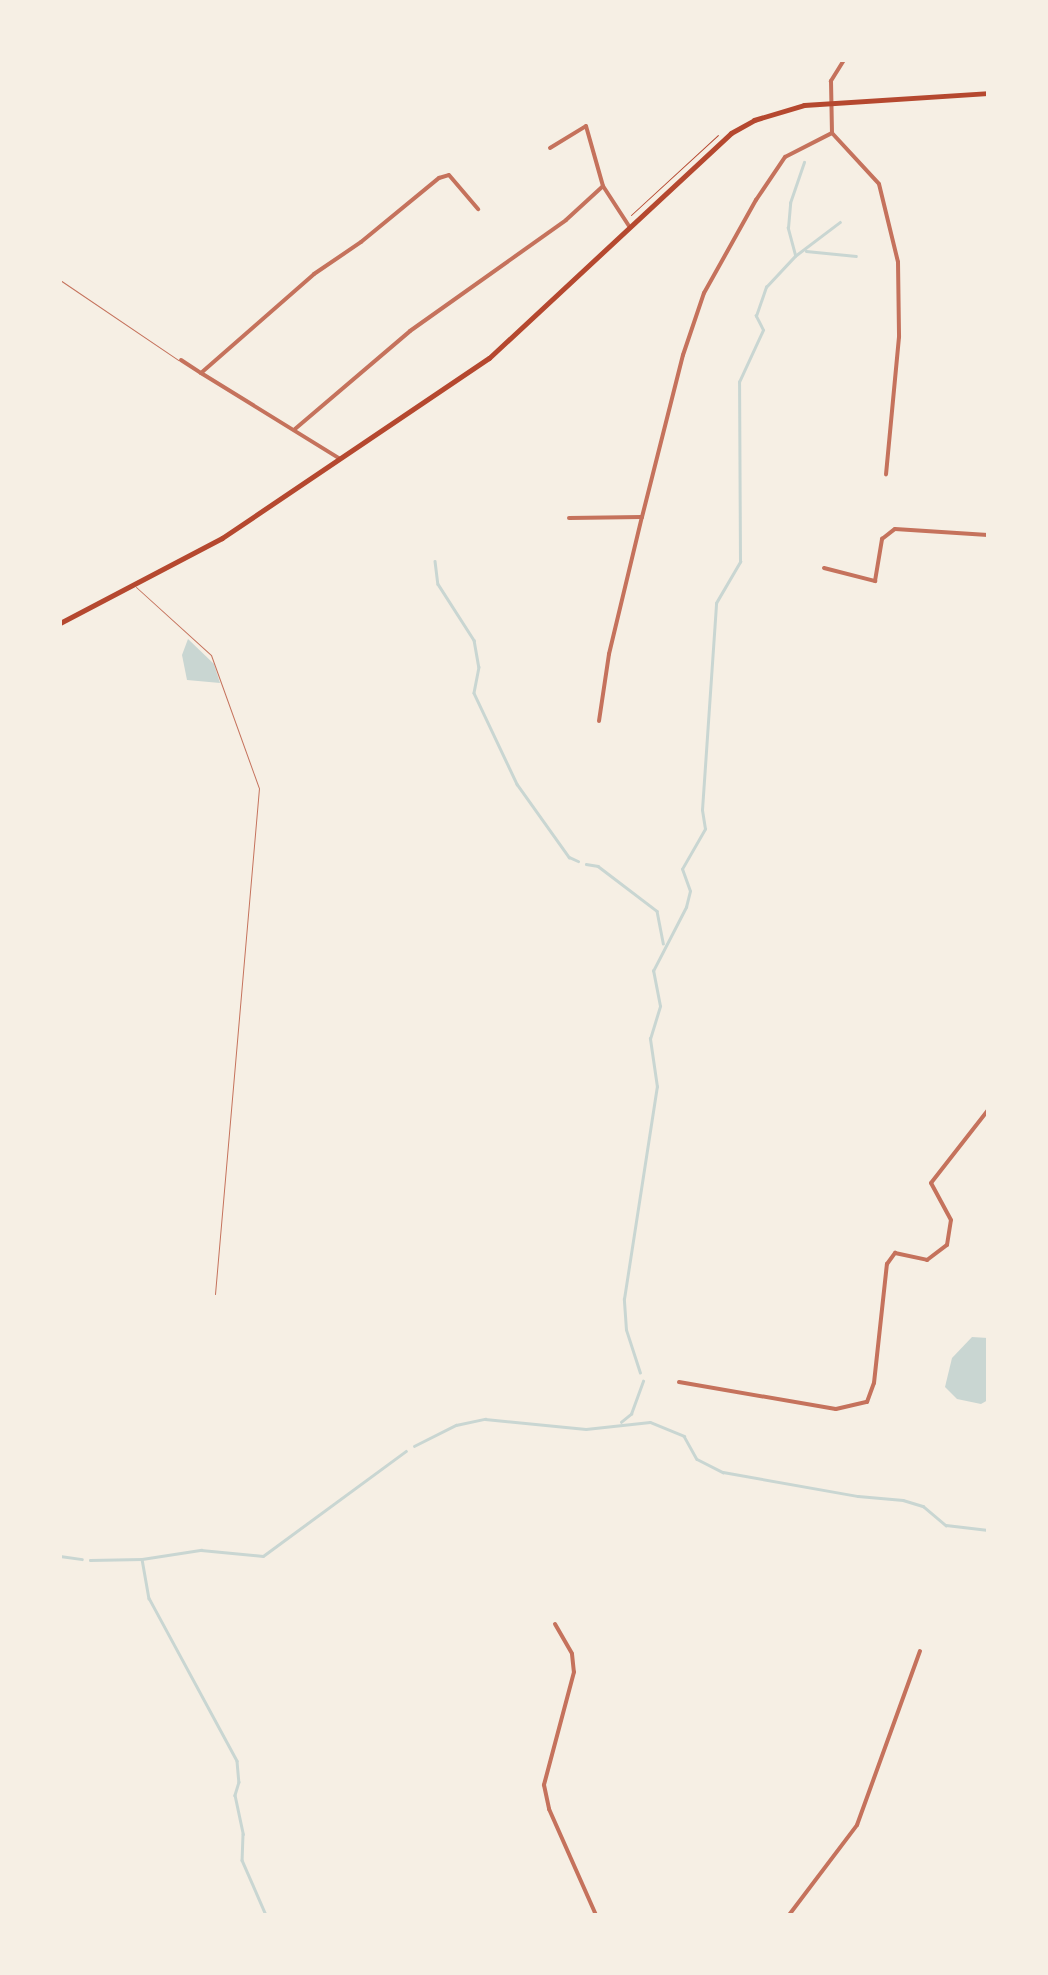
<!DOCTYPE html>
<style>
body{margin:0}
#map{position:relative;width:1048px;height:1975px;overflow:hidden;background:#f6efe4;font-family:"Fira Sans",sans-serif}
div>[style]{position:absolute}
.water>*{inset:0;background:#c9d6d2}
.stream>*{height:2.5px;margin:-1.25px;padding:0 1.25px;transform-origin:1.25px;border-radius:1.25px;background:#c9d6d2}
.path>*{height:1px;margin:-0.5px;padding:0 0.5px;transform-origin:0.5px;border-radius:0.5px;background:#b5482f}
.service>*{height:1px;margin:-0.5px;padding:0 0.5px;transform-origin:0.5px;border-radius:0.5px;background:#c5725c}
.minor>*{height:4px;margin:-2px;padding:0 2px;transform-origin:2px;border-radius:2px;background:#c5725c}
.secondary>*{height:5px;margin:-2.5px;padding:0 2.5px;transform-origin:2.5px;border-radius:2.5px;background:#b5482f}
span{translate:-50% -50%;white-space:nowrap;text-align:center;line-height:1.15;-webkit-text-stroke:8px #f6efe4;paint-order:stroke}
.frame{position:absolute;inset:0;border:62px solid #f6efe4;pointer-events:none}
</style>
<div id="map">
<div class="water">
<i style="clip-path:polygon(188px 639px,214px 664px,220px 683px,187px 680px,182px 655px)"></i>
<i style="clip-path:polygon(972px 1337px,988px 1338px,988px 1400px,981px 1404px,957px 1399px,945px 1387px,952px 1358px)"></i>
</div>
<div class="stream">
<i style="left:806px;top:251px;width:50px;rotate:5.7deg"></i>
<i style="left:795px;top:255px;width:28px;rotate:-105deg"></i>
<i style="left:788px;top:228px;width:25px;rotate:-85deg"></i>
<i style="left:790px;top:203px;width:43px;rotate:-71.1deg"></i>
<i style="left:435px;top:561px;width:23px;rotate:83deg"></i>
<i style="left:438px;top:584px;width:67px;rotate:57.3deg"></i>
<i style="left:474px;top:640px;width:27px;rotate:80deg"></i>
<i style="left:479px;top:667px;width:26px;rotate:101deg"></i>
<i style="left:474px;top:693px;width:101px;rotate:64.7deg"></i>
<i style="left:517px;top:784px;width:90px;rotate:54.5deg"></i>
<i style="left:569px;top:857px;width:10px;rotate:24deg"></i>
<i style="left:586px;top:864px;width:12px;rotate:9deg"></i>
<i style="left:598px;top:866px;width:74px;rotate:37.3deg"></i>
<i style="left:657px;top:911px;width:33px;rotate:79deg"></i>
<i style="left:640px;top:1373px;width:45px;rotate:-108deg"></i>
<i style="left:626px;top:1330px;width:31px;rotate:-94deg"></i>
<i style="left:624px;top:1299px;width:215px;rotate:-81.2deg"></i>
<i style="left:657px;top:1087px;width:49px;rotate:-98.3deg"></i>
<i style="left:650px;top:1039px;width:34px;rotate:-73deg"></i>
<i style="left:660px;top:1006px;width:36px;rotate:-101deg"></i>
<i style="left:653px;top:971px;width:72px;rotate:-62.7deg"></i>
<i style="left:686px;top:907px;width:16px;rotate:-76deg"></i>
<i style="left:690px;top:891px;width:23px;rotate:-110deg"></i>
<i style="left:682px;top:869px;width:46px;rotate:-60.1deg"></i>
<i style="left:705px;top:829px;width:19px;rotate:-99deg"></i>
<i style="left:702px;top:810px;width:207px;rotate:-86.1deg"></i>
<i style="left:716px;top:603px;width:48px;rotate:-59.7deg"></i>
<i style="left:740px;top:562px;width:180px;rotate:-90.3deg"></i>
<i style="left:739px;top:382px;width:57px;rotate:-65.2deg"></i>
<i style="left:763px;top:330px;width:16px;rotate:-117deg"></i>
<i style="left:756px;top:316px;width:31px;rotate:-71deg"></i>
<i style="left:766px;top:287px;width:42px;rotate:-46.9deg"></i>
<i style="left:795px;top:256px;width:56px;rotate:-37.1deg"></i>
<i style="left:621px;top:1422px;width:13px;rotate:-39deg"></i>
<i style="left:631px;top:1414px;width:35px;rotate:-70deg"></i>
<i style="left:414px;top:1446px;width:47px;rotate:-26.6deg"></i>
<i style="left:456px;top:1425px;width:30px;rotate:-12deg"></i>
<i style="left:485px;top:1419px;width:101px;rotate:5.7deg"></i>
<i style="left:586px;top:1429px;width:64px;rotate:-6.2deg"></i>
<i style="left:650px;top:1422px;width:37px;rotate:22deg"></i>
<i style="left:684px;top:1436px;width:26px;rotate:61deg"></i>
<i style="left:697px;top:1459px;width:29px;rotate:27deg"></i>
<i style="left:723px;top:1472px;width:137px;rotate:10.1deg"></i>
<i style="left:858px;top:1496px;width:45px;rotate:5.1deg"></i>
<i style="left:903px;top:1500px;width:21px;rotate:17deg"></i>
<i style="left:923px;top:1506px;width:30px;rotate:40deg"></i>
<i style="left:946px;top:1525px;width:42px;rotate:6.8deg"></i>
<i style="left:60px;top:1556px;width:22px;rotate:8deg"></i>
<i style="left:142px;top:1559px;width:40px;rotate:80deg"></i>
<i style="left:149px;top:1598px;width:185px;rotate:61.6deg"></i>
<i style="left:237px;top:1761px;width:21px;rotate:85deg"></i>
<i style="left:239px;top:1782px;width:14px;rotate:107deg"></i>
<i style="left:235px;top:1795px;width:40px;rotate:78deg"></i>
<i style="left:243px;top:1834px;width:26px;rotate:92deg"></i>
<i style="left:242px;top:1860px;width:60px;rotate:66.4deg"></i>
<i style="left:90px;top:1560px;width:52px;rotate:-1.1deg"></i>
<i style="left:142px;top:1559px;width:60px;rotate:-8.7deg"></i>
<i style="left:201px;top:1550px;width:62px;rotate:5.5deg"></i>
<i style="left:263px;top:1556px;width:177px;rotate:-36.3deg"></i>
</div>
<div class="path">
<i style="left:631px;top:215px;width:118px;rotate:-42.6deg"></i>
</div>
<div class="service">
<i style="left:60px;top:280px;width:143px;rotate:34.1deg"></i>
<i style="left:136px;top:587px;width:101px;rotate:42.2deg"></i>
<i style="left:211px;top:655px;width:141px;rotate:70.2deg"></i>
<i style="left:259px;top:788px;width:508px;rotate:94.97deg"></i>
</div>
<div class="minor">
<i style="left:844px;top:60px;width:25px;rotate:122deg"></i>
<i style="left:831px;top:81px;width:52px;rotate:88.9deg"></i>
<i style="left:832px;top:133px;width:69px;rotate:47.3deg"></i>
<i style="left:879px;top:184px;width:80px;rotate:76.3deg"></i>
<i style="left:898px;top:262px;width:75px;rotate:89.2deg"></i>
<i style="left:899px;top:337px;width:138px;rotate:95.4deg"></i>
<i style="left:550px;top:148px;width:42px;rotate:-31.4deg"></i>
<i style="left:586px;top:126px;width:62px;rotate:74.2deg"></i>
<i style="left:603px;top:186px;width:48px;rotate:57deg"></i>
<i style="left:181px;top:360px;width:24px;rotate:33deg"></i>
<i style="left:201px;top:373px;width:150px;rotate:-41.2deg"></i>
<i style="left:314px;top:274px;width:57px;rotate:-34.2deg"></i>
<i style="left:361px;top:242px;width:101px;rotate:-39.4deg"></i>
<i style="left:439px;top:178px;width:10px;rotate:-17deg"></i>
<i style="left:449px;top:175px;width:45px;rotate:49.5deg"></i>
<i style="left:201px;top:373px;width:163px;rotate:31.7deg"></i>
<i style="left:295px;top:429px;width:151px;rotate:-40.4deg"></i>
<i style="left:410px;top:331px;width:191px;rotate:-35.4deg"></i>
<i style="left:566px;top:220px;width:50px;rotate:-42.6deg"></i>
<i style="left:569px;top:518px;width:73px;rotate:-0.8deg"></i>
<i style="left:824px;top:568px;width:53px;rotate:14.3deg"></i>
<i style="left:875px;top:581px;width:43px;rotate:-80.5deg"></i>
<i style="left:882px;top:539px;width:16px;rotate:-38deg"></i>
<i style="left:895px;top:529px;width:93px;rotate:3.7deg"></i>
<i style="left:599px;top:721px;width:68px;rotate:-81.5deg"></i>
<i style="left:609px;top:654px;width:141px;rotate:-76.5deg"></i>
<i style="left:642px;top:517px;width:167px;rotate:-75.8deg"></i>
<i style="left:683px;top:355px;width:65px;rotate:-71.3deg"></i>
<i style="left:704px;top:293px;width:107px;rotate:-60.8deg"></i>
<i style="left:756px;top:200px;width:52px;rotate:-56deg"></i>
<i style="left:785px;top:157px;width:53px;rotate:-27.1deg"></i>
<i style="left:679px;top:1382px;width:159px;rotate:9.8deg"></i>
<i style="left:836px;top:1409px;width:32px;rotate:-13deg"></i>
<i style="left:867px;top:1402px;width:20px;rotate:-70deg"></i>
<i style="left:874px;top:1383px;width:120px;rotate:-83.8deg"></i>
<i style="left:887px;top:1264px;width:14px;rotate:-54deg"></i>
<i style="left:895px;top:1253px;width:33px;rotate:12deg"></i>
<i style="left:927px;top:1260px;width:25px;rotate:-37deg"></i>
<i style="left:947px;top:1245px;width:25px;rotate:-81deg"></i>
<i style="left:951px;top:1220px;width:42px;rotate:-118.4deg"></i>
<i style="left:931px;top:1183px;width:93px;rotate:-52deg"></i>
<i style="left:555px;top:1624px;width:34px;rotate:60deg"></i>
<i style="left:572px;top:1654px;width:18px;rotate:84deg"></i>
<i style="left:574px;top:1672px;width:117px;rotate:104.9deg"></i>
<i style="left:544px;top:1785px;width:25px;rotate:78deg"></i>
<i style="left:549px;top:1809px;width:116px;rotate:66.1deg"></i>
<i style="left:789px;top:1915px;width:113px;rotate:-52.9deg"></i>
<i style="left:857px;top:1825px;width:185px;rotate:-70.1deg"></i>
</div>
<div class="secondary">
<i style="left:60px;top:623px;width:183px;rotate:-27.7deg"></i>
<i style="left:222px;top:538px;width:322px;rotate:-34deg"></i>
<i style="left:489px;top:358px;width:330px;rotate:-42.9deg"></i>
<i style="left:731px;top:133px;width:26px;rotate:-29deg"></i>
<i style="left:754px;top:120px;width:52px;rotate:-16.7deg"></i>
<i style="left:804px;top:105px;width:184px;rotate:-3.7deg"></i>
</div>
<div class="frame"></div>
</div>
